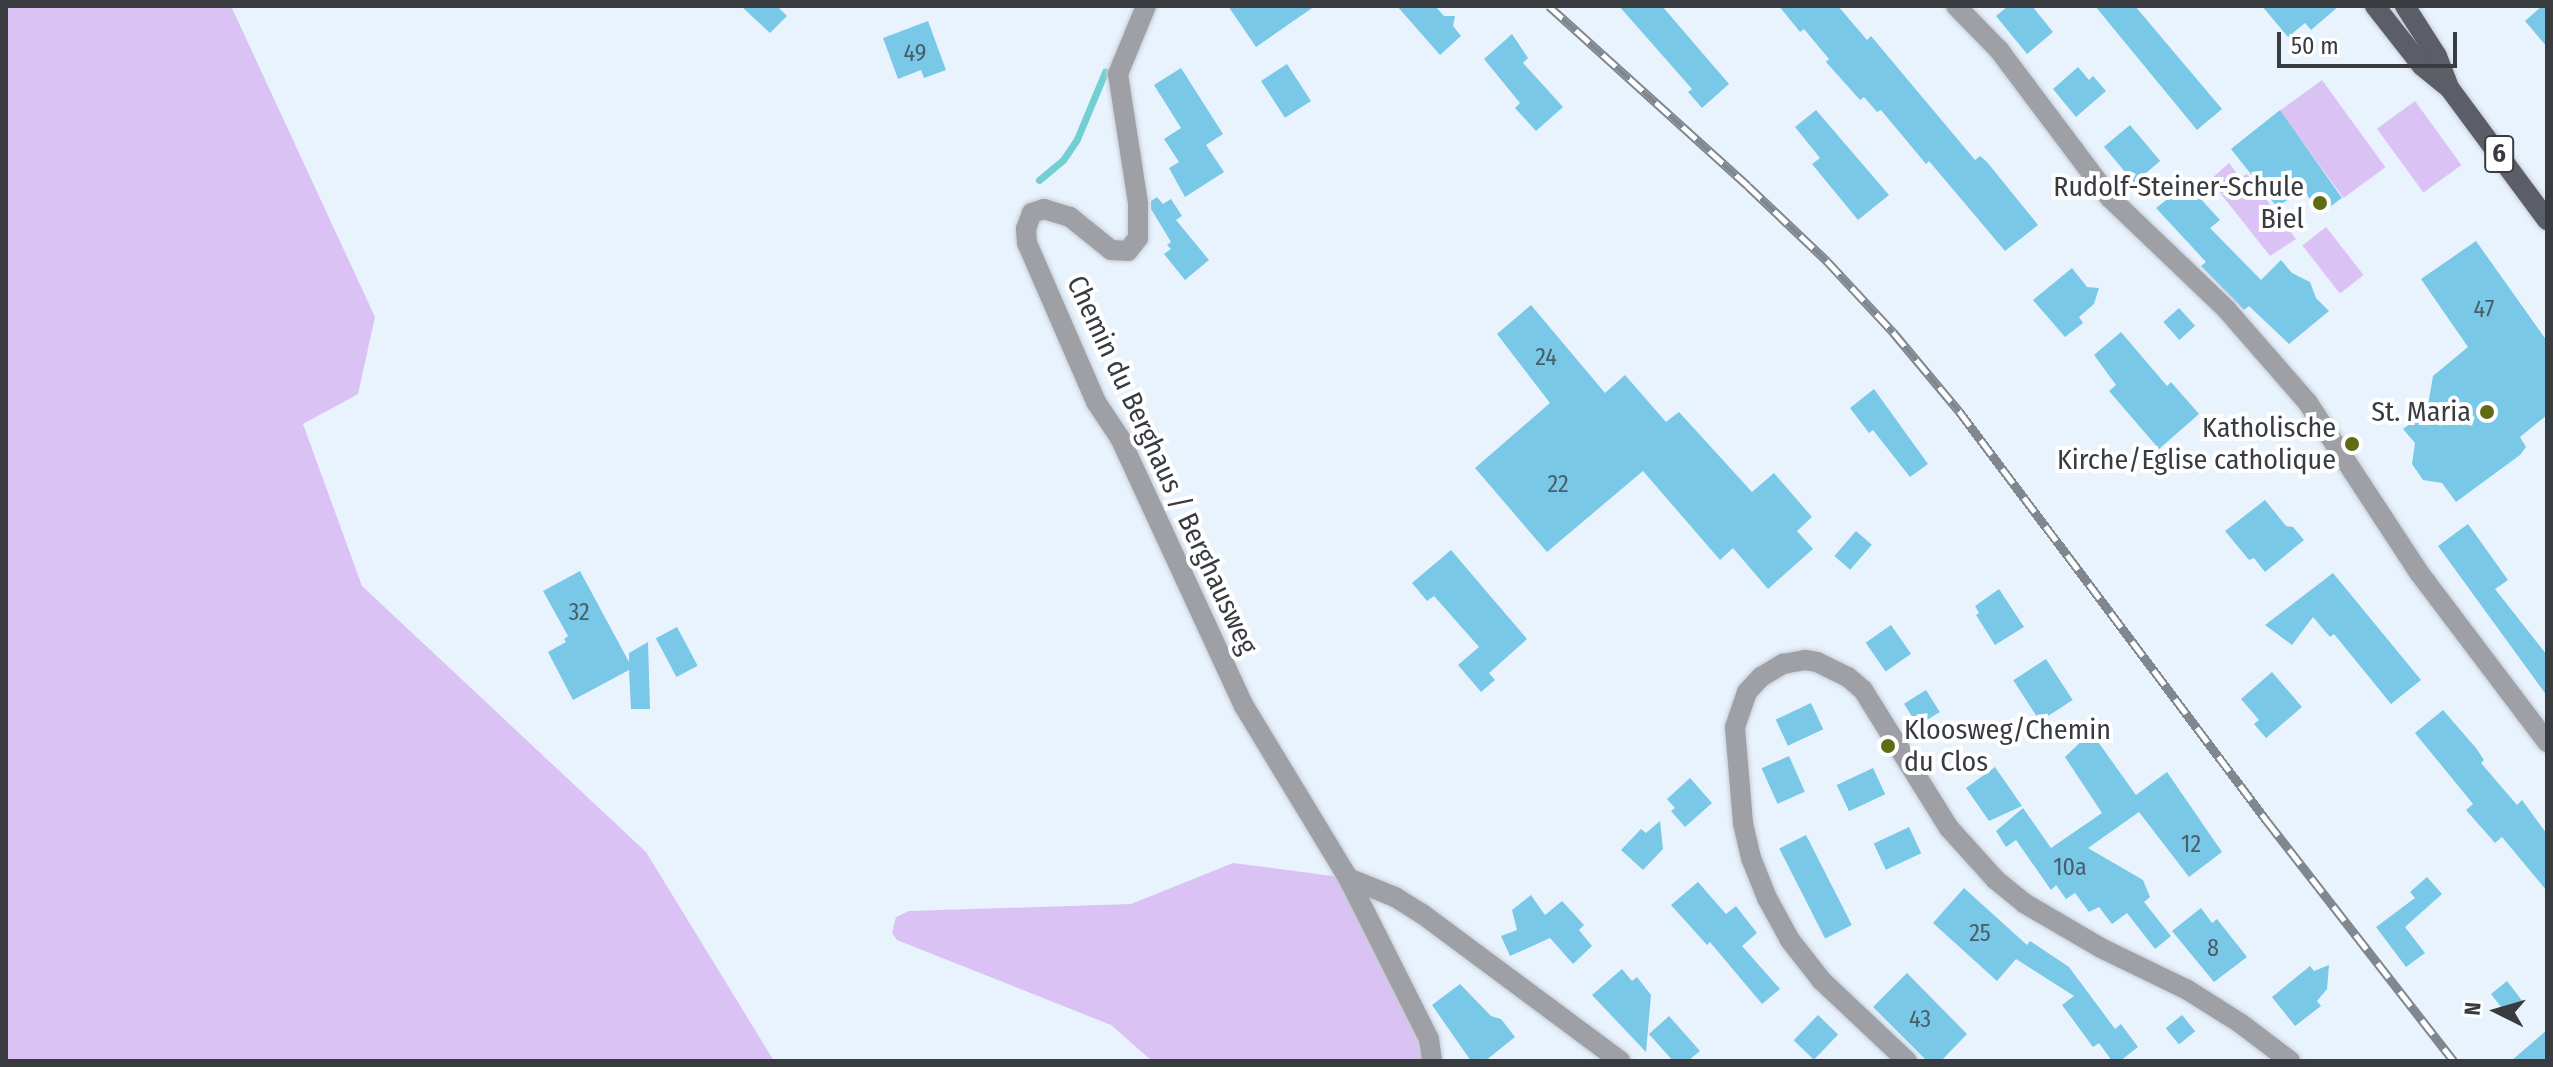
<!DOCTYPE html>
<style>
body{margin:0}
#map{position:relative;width:2553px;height:1067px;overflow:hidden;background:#e9f3fe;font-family:"Fira Sans Condensed",sans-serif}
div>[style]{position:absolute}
.green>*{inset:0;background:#dbc2f4;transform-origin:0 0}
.stream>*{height:7px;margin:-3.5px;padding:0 3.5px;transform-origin:3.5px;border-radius:3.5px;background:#72cfd2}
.building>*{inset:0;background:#7ac8e7;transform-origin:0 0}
.roads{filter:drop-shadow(0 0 2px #c6ced8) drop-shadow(0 0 2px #c6ced8)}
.minor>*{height:20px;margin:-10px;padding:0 10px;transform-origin:10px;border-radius:10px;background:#9fa0a6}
.primary>*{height:20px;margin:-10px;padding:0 10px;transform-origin:10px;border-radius:10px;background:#5c5e67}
.rail>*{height:9px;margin-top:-4.5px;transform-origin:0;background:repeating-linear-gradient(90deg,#fff 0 18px,#80878e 0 36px);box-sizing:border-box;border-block:2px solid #80878e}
.dots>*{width:22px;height:22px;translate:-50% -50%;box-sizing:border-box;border:4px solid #fff;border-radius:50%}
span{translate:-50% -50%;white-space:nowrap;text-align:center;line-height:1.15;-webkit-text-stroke:8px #fff;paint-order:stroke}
.number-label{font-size:24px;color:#485f6a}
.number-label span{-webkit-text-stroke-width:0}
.shield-label span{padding:2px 6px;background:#fff;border:2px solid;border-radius:6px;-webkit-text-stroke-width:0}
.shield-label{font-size:26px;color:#383c40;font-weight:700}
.poi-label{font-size:28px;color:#383c40}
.right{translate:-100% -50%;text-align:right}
.left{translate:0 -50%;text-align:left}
.street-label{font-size:28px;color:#383c40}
.frame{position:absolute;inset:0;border:8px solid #383c40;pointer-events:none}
.north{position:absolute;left:2457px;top:971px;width:80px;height:80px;-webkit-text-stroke:6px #fff;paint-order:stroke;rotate:275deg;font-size:22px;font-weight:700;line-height:32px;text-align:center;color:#383c40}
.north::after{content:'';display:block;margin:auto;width:28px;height:36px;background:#383c40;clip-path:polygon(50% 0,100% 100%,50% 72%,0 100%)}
.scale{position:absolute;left:2277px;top:32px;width:180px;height:36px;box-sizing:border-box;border:4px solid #383c40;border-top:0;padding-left:10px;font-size:24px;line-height:28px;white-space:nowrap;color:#383c40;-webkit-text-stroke:6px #fff;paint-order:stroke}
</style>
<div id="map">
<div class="green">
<i style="clip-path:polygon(6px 6px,231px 6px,375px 317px,358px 394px,303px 424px,362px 586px,646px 852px,774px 1061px,6px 1061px)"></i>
<i style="left:2322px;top:80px;width:108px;height:52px;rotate:54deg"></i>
<i style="left:2415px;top:101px;width:79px;height:47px;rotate:54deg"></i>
<i style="clip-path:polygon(2229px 163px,2240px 178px,2247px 174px,2296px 239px,2270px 256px,2210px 180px)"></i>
<i style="left:2326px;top:227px;width:61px;height:30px;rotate:52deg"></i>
<i style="clip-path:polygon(1233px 863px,1348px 878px,1432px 1061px,1152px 1061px,1111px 1025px,897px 940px,892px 933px,896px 917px,909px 911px,1131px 904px)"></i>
</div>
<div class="stream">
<i style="left:1039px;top:180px;width:31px;rotate:-40deg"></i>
<i style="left:1063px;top:160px;width:25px;rotate:-56deg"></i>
<i style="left:1077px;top:139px;width:73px;rotate:-67.3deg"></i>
</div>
<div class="building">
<i style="clip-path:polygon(741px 6px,777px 6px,787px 16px,770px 33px)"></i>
<i style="clip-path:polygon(1228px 6px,1315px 6px,1256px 47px)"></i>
<i style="clip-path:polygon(1397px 6px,1435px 6px,1444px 16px,1455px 16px,1453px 26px,1461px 36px,1440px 55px)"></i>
<i style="clip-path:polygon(1619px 6px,1662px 6px,1729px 84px,1702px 108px,1688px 92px,1692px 89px)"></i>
<i style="clip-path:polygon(1779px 6px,1838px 6px,1867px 40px,1871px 36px,1975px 160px,1980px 156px,1987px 162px,2038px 225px,2005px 251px,1929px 161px,1926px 164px,1881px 110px,1877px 112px,1864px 97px,1860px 100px,1826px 62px,1829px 59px,1804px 29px,1800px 32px)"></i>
<i style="clip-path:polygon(2008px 6px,2032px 6px,2053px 32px,2027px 54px,1996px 16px)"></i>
<i style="clip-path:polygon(2095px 6px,2135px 6px,2222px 109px,2197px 130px)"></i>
<i style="clip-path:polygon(2262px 6px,2339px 6px,2311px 30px,2305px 23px,2288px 37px)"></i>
<i style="clip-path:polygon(2542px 6px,2547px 6px,2547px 47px,2525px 21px)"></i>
<i style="clip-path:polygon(928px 21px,946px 70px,924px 78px,921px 70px,898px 79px,883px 38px)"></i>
<i style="clip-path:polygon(1512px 34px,1528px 58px,1523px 63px,1563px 107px,1536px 131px,1515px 108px,1520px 103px,1484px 59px)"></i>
<i style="left:1287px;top:64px;width:44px;height:31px;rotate:57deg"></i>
<i style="clip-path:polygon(2078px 67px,2089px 80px,2093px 76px,2106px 91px,2076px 117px,2053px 89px)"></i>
<i style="clip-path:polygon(1181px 68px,1223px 134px,1206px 145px,1224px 172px,1185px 197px,1169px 168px,1179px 162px,1164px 139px,1181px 128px,1154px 85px)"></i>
<i style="clip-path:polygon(1816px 110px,1889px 195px,1858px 220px,1812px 164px,1820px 158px,1795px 127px)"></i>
<i style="clip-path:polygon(2280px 110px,2342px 198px,2320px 214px,2303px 189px,2277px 207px,2231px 149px)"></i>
<i style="left:2130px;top:125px;width:47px;height:34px;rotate:50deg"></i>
<i style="clip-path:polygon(2187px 184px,2220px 220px,2210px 228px,2261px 280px,2281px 260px,2292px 273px,2310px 282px,2316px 298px,2329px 311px,2289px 344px,2249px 306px,2244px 310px,2201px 266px,2206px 262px,2156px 208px)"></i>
<i style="clip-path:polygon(1157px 197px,1163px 204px,1171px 199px,1182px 216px,1176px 220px,1209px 260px,1185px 280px,1164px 254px,1171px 249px,1167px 245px,1171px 242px,1151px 209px,1151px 201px)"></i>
<i style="clip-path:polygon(2476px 241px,2547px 341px,2547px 415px,2520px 437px,2526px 447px,2520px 455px,2456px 502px,2442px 483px,2423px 480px,2412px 464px,2415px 443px,2403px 429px,2427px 411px,2433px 376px,2468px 347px,2421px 279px)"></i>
<i style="clip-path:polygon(2072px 268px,2087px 287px,2099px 288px,2094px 304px,2079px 317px,2083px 323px,2065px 337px,2033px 300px)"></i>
<i style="clip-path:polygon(1531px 305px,1605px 393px,1625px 375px,1666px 422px,1679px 412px,1752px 492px,1774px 473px,1812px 517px,1797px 531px,1813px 549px,1768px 589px,1733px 548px,1720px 560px,1643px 471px,1547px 552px,1475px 468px,1550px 403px,1497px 334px)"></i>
<i style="left:2179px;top:308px;width:24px;height:21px;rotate:48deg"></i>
<i style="clip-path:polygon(2121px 332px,2167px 386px,2171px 382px,2199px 414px,2159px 449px,2109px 391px,2116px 385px,2094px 355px)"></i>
<i style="clip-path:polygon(1874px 389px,1928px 464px,1910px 477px,1873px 430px,1869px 433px,1850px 408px)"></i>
<i style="clip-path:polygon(2265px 500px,2286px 526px,2293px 527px,2304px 540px,2265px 572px,2254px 558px,2249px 560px,2225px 531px)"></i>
<i style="clip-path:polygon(2468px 524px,2508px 580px,2495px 589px,2547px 655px,2547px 696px,2438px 546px)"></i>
<i style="left:1856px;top:531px;width:21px;height:33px;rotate:41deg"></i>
<i style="clip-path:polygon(1451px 550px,1527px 639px,1489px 673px,1495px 680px,1481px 692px,1458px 665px,1479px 647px,1434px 596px,1427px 601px,1412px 583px)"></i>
<i style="clip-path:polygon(580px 571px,629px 662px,629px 653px,648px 642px,650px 709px,631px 709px,629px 670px,573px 700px,548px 652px,566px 642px,564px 639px,568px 636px,543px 591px)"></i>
<i style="clip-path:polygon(2333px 573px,2421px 680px,2391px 704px,2334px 634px,2330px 637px,2313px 617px,2292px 645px,2265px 625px)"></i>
<i style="clip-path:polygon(1999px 589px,2024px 627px,1995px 645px,1976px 615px,1979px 613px,1975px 606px)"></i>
<i style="left:1891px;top:625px;width:35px;height:31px;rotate:55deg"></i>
<i style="left:677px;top:627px;width:44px;height:24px;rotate:62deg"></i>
<i style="left:2046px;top:659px;width:49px;height:39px;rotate:57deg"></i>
<i style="clip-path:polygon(2272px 672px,2302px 707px,2266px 738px,2254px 724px,2259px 720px,2241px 699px)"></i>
<i style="left:1926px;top:690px;width:26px;height:26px;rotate:58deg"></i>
<i style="left:1811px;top:703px;width:29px;height:39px;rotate:65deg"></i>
<i style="clip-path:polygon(2443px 710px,2476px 748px,2484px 760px,2481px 763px,2517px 805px,2522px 800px,2547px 834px,2547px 891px,2502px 837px,2495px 843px,2466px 810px,2473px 804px,2415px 733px)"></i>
<i style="clip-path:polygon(2091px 732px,2136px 795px,2167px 772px,2222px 852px,2189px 877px,2139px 812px,2088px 848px,2143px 880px,2150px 897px,2144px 902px,2171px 936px,2155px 949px,2127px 913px,2112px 924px,2099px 907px,2089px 912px,2075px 893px,2066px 899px,2056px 885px,2051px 890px,2016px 840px,2006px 847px,1996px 831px,2023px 808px,2051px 848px,2102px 813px,2065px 757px)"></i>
<i style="left:1789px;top:756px;width:39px;height:30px;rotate:66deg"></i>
<i style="clip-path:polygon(1995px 767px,2022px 806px,1989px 821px,1966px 788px)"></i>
<i style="left:1873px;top:768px;width:29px;height:40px;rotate:65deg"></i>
<i style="clip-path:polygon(1690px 778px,1712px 803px,1685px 827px,1671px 811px,1675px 808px,1667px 799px)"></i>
<i style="clip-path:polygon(1660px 821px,1663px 849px,1643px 870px,1621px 850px,1641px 829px,1646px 833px)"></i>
<i style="left:1909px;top:827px;width:29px;height:39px;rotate:65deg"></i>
<i style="left:1806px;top:835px;width:101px;height:30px;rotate:63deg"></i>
<i style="clip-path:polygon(2427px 877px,2442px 894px,2405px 927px,2425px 953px,2406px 967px,2376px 927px,2415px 898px,2410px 892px)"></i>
<i style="clip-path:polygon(1698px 882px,1726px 914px,1736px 906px,1757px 933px,1742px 946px,1780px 989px,1762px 1004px,1710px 942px,1707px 945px,1671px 905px)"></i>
<i style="clip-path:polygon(1964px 888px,2027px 945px,2030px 941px,2069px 967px,2115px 1029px,2121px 1024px,2138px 1047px,2120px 1061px,2112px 1061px,2099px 1043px,2093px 1047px,2062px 1005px,2074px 996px,2016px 959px,1997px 981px,1933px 923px)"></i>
<i style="clip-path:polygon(1531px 895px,1545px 915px,1562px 901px,1584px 925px,1579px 930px,1592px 946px,1573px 964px,1550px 938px,1510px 956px,1501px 936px,1517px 930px,1512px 910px)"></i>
<i style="clip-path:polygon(2201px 908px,2212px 923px,2217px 919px,2247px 957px,2214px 982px,2172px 931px)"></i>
<i style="clip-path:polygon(2329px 965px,2327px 989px,2317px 1001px,2321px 1006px,2295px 1026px,2272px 997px,2310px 966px,2314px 971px)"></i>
<i style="clip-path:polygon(1622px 969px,1632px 981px,1637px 977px,1651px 995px,1646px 1052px,1592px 995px)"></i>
<i style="clip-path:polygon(1907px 973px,1967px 1034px,1941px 1061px,1927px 1061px,1873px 1007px)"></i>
<i style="clip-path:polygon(2507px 981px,2523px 1002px,2505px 1012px,2491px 994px)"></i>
<i style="clip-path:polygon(1460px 984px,1491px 1016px,1501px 1019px,1515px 1037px,1485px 1061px,1471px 1061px,1432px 1005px)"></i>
<i style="left:1818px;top:1015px;width:28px;height:35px;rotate:44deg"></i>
<i style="left:2182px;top:1015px;width:21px;height:21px;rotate:51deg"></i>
<i style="clip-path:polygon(1669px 1016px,1700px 1051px,1688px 1061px,1673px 1061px,1649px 1034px)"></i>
<i style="clip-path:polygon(2547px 1030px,2547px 1061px,2511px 1061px)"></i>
</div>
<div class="roads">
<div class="minor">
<i style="left:1146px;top:6px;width:74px;rotate:112.4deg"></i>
<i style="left:1118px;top:74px;width:131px;rotate:81.2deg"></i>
<i style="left:1138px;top:203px;width:35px;rotate:90deg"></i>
<i style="left:1138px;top:238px;width:16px;rotate:128deg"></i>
<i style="left:1128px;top:251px;width:17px;rotate:-177deg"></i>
<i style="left:1111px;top:250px;width:53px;rotate:-141.2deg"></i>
<i style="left:1070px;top:217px;width:27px;rotate:-163deg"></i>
<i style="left:1044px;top:209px;width:13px;rotate:162deg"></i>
<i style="left:1032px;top:213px;width:17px;rotate:111deg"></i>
<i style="left:1026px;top:229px;width:14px;rotate:86deg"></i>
<i style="left:1027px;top:243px;width:173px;rotate:66.5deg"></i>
<i style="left:1096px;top:402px;width:43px;rotate:56.3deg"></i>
<i style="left:1120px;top:438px;width:295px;rotate:65.2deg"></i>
<i style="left:1244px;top:706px;width:201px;rotate:58.8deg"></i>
<i style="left:1348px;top:878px;width:180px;rotate:63.3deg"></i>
<i style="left:1429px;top:1039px;width:22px;rotate:82deg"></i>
<i style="left:1956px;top:6px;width:62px;rotate:45.7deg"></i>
<i style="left:1999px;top:50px;width:185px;rotate:53.1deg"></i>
<i style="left:2110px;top:198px;width:162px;rotate:43.7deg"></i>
<i style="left:2227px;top:310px;width:123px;rotate:48.9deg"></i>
<i style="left:2308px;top:403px;width:204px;rotate:56.8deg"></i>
<i style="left:2420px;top:574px;width:211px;rotate:52.9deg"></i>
<i style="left:1348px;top:878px;width:51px;rotate:22deg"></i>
<i style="left:1395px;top:897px;width:31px;rotate:32deg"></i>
<i style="left:1421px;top:913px;width:248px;rotate:36.6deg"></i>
<i style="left:1907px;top:1061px;width:117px;rotate:-136.7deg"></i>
<i style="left:1822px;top:981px;width:52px;rotate:-128deg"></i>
<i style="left:1790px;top:940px;width:48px;rotate:-118.7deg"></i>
<i style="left:1767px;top:898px;width:43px;rotate:-111.8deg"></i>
<i style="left:1751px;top:858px;width:36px;rotate:-103deg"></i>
<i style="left:1743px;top:823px;width:96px;rotate:-94.8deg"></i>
<i style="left:1735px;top:727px;width:37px;rotate:-71deg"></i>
<i style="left:1747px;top:692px;width:21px;rotate:-47deg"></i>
<i style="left:1761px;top:677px;width:26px;rotate:-31deg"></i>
<i style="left:1783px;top:664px;width:22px;rotate:-10deg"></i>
<i style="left:1805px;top:660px;width:12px;rotate:9deg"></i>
<i style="left:1817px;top:662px;width:34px;rotate:26deg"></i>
<i style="left:1848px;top:677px;width:20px;rotate:41deg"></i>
<i style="left:1863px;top:690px;width:163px;rotate:58.1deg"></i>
<i style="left:1949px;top:828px;width:70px;rotate:47.9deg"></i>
<i style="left:1996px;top:880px;width:36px;rotate:39deg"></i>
<i style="left:2024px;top:903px;width:89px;rotate:30.3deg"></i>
<i style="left:2101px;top:948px;width:94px;rotate:25.8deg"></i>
<i style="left:2186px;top:989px;width:64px;rotate:32.2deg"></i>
<i style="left:2240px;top:1023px;width:63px;rotate:37.2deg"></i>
</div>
<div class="primary">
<i style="left:2375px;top:6px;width:76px;rotate:51.9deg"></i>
<i style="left:2422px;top:66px;width:36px;rotate:39deg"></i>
<i style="left:2450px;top:89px;width:163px;rotate:53.5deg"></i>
<i style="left:2405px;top:6px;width:59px;rotate:57.4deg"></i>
<i style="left:2437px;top:56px;width:31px;rotate:69deg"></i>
</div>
</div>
<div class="rail">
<i style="left:1549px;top:6px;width:268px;rotate:42.1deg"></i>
<i style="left:1748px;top:186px;width:109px;rotate:43.5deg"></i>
<i style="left:1827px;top:261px;width:97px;rotate:47.1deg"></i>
<i style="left:1893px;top:332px;width:103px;rotate:50.1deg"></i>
<i style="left:1959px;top:411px;width:513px;rotate:53.09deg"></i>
<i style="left:2267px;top:821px;width:304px;rotate:52.1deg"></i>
</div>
<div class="dots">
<i style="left:2320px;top:203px;background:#606c14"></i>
<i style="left:2487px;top:412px;background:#606c14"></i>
<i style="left:2352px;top:444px;background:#606c14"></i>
<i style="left:1888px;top:746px;background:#606c14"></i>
</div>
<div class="number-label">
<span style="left:915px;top:54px">49</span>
<span style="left:2484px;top:310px">47</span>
<span style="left:1546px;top:358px">24</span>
<span style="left:1558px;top:485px">22</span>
<span style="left:579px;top:613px">32</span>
<span style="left:2191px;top:845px">12</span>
<span style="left:2070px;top:868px">10a</span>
<span style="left:1980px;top:934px">25</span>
<span style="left:2213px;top:949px">8</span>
<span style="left:1920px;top:1020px">43</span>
</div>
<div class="shield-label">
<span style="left:2499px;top:154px">6</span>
</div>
<div class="poi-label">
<span class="right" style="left:2304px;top:203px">Rudolf-Steiner-Schule<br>Biel</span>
<span class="right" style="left:2471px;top:412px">St. Maria</span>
<span class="right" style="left:2336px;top:444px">Katholische<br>Kirche/Eglise catholique</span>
<span class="left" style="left:1904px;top:746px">Kloosweg/Chemin<br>du Clos</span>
</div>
<div class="street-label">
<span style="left:1162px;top:465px;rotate:65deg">Chemin du Berghaus / Berghausweg</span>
</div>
<div class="frame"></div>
<div class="north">N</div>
<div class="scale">50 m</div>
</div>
